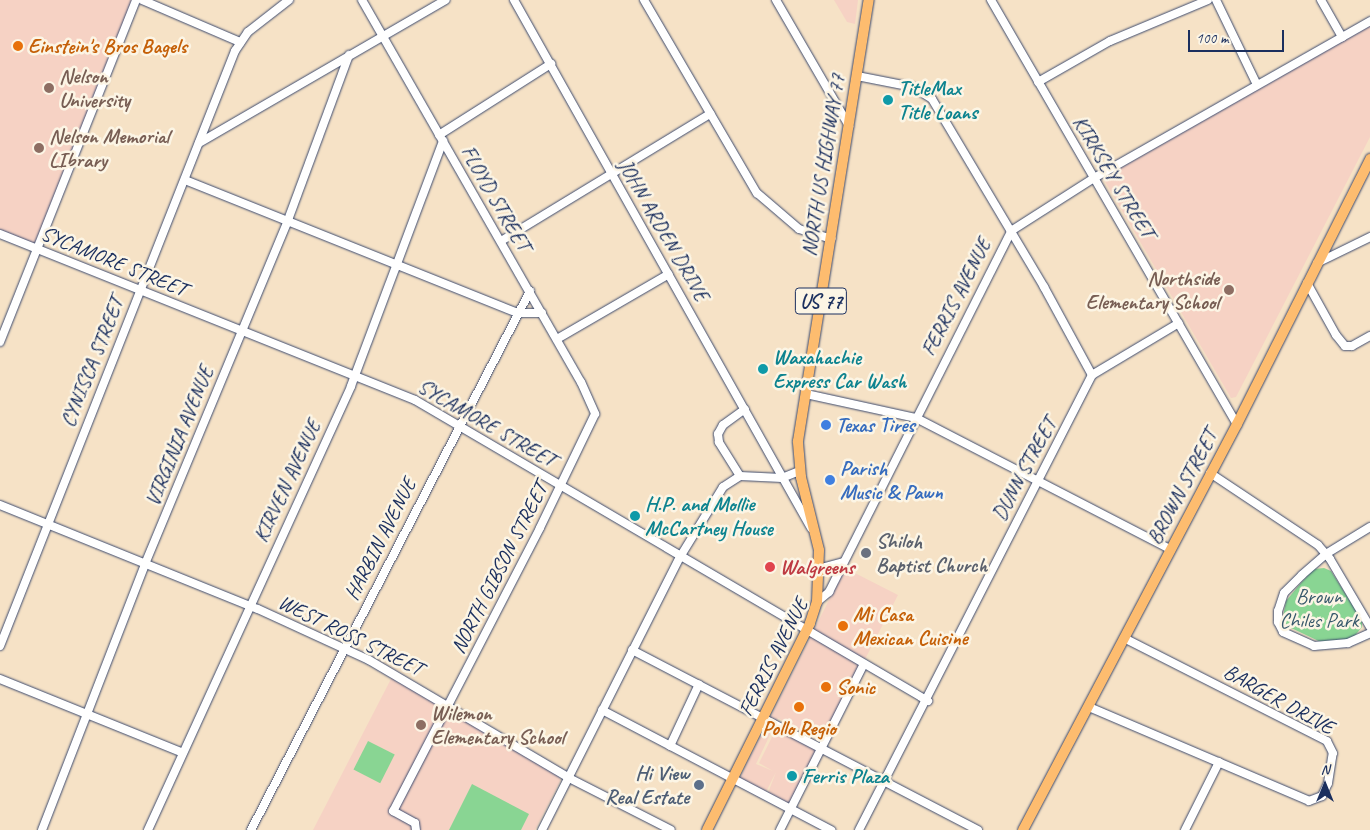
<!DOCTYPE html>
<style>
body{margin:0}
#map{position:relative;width:1370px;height:830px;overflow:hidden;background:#f6e2c6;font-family:Caveat,sans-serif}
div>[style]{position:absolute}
.built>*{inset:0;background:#f6d2c4}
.green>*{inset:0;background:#89d593;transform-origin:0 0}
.roads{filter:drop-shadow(0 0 1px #3c4a6e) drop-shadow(0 0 1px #3c4a6e)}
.minor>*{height:8px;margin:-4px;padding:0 4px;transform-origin:4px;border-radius:4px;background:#fff}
.major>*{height:10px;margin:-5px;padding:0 5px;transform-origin:5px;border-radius:5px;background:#fdbc6f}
.dots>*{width:14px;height:14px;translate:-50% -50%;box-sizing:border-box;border:2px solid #fcf5e5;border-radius:50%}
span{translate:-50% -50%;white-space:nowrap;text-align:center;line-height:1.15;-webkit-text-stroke:5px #fcf5e5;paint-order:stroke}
.shield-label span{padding:1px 4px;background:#fcf5e5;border:1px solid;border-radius:4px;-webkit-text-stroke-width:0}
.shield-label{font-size:20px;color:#1b2f5e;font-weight:700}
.food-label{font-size:21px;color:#c56008;font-weight:700}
.left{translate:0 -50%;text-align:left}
.education-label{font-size:21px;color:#785e54;font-weight:700}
.right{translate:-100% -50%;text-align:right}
.culture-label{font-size:21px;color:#0d838f;font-weight:700}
.street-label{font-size:21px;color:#1b2f5e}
.shop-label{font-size:21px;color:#366cbe;font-weight:700}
.worship-label{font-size:21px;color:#5b616d;font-weight:700}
.health-label{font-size:21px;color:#be3a42;font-weight:700}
.park-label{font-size:21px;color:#36586b}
.service-label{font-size:21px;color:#4e5e75;font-weight:700}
.north{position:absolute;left:1300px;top:760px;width:50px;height:50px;-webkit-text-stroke:4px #fcf5e5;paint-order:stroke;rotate:0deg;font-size:14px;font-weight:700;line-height:20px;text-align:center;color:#1b2f5e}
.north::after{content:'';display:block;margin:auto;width:18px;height:22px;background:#1b2f5e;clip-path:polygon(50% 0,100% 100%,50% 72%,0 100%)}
.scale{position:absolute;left:1188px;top:30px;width:96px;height:22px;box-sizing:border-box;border:2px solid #1b2f5e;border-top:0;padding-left:6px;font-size:15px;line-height:18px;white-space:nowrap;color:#1b2f5e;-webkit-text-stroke:4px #fcf5e5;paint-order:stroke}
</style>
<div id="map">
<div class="built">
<i style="clip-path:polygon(0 0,132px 0,35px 244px,0 230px)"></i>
<i style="clip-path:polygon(834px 0,858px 0,855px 24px,847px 22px)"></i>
<i style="clip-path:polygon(1370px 25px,1370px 137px,1236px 397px,1231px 398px,1103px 178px)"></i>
<i style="clip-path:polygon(845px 568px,898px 595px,823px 741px,778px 718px,756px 764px,773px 771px,759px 763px,777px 727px,818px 749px,790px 804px,768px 793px,776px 772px,766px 792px,740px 778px)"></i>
<i style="clip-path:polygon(392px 677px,559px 776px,560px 781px,535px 830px,313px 830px)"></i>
</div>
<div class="green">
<i style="clip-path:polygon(1324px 568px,1331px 571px,1362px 620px,1362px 627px,1353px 638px,1327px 645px,1287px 626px,1283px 617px,1286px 601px,1300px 584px,1314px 569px)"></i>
<i style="left:368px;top:741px;width:30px;height:32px;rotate:27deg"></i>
<i style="clip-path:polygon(472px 784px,529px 814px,521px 830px,449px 830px)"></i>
</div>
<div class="roads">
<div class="minor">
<i style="left:142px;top:0;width:107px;rotate:23.2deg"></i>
<i style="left:362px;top:0;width:440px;rotate:60.2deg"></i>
<i style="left:581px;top:382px;width:35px;rotate:66deg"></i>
<i style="left:595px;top:414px;width:127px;rotate:115.8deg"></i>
<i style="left:540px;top:528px;width:319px;rotate:117.4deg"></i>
<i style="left:393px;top:811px;width:25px;rotate:29deg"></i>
<i style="left:415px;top:823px;width:7px;rotate:82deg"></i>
<i style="left:514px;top:0;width:606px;rotate:60.64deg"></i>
<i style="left:644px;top:0;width:224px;rotate:59.7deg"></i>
<i style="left:757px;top:193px;width:55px;rotate:40.6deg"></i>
<i style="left:799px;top:229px;width:34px;rotate:17deg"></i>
<i style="left:776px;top:0;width:146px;rotate:59.9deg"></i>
<i style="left:991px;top:0;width:490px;rotate:59.9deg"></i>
<i style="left:1216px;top:0;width:94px;rotate:64.2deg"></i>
<i style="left:1321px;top:0;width:43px;rotate:60.4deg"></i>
<i style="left:857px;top:76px;width:57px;rotate:11.1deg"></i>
<i style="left:913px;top:87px;width:22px;rotate:32deg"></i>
<i style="left:932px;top:99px;width:219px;rotate:59.2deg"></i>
<i style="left:1044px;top:287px;width:100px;rotate:61.4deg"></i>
<i style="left:1038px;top:82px;width:83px;rotate:-29.7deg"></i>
<i style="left:1110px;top:41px;width:106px;rotate:-22.7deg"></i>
<i style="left:439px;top:135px;width:133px;rotate:-32.4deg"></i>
<i style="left:199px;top:143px;width:285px;rotate:-30.1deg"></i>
<i style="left:185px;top:180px;width:359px;rotate:21.8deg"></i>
<i style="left:518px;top:313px;width:24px"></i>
<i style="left:0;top:234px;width:447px;rotate:21.8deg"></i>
<i style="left:415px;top:400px;width:595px;rotate:30.4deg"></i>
<i style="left:501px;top:241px;width:245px;rotate:-31.3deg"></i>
<i style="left:1317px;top:263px;width:59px;rotate:-26.1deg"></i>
<i style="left:1307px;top:283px;width:60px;rotate:60.9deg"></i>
<i style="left:1336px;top:335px;width:14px;rotate:51deg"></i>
<i style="left:1345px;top:346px;width:7px"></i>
<i style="left:1352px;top:346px;width:21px;rotate:-29deg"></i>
<i style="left:557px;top:339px;width:129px;rotate:-30.1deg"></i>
<i style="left:0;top:342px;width:368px;rotate:-68.3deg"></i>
<i style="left:806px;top:394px;width:113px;rotate:12.3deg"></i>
<i style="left:916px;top:418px;width:286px;rotate:27.3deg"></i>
<i style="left:1210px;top:473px;width:130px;rotate:33.7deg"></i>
<i style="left:1318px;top:545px;width:18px;rotate:49deg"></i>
<i style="left:1330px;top:559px;width:79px;rotate:59.5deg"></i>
<i style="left:740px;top:476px;width:40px;rotate:-122deg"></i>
<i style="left:719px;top:442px;width:8px;rotate:-97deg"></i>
<i style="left:718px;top:434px;width:10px;rotate:-61deg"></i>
<i style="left:723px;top:425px;width:27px;rotate:-36deg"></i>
<i style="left:0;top:505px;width:278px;rotate:22deg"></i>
<i style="left:258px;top:609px;width:122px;rotate:24.7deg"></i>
<i style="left:369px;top:660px;width:232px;rotate:30.5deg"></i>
<i style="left:569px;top:778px;width:114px;rotate:27deg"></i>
<i style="left:1370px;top:527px;width:52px;rotate:148.5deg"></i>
<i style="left:1326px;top:554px;width:32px;rotate:139deg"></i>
<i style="left:1302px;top:575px;width:25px;rotate:135deg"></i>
<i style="left:1284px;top:593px;width:19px;rotate:108deg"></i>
<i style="left:1278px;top:611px;width:11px;rotate:90deg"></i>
<i style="left:1278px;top:622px;width:11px;rotate:63deg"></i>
<i style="left:1283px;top:632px;width:34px;rotate:24deg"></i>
<i style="left:1314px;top:646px;width:34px;rotate:-5deg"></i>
<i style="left:1348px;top:643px;width:24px;rotate:-24deg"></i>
<i style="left:821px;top:568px;width:23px;rotate:-15deg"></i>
<i style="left:817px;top:602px;width:16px;rotate:-40deg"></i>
<i style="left:829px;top:592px;width:404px;rotate:-63.2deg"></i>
<i style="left:1011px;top:231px;width:98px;rotate:-32.6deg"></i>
<i style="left:1094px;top:178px;width:318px;rotate:-29.6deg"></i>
<i style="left:0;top:646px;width:640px;rotate:-68.45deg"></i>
<i style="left:235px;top:51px;width:23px;rotate:-56deg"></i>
<i style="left:248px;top:32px;width:52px;rotate:-38deg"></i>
<i style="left:632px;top:650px;width:390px;rotate:27.5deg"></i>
<i style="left:0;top:679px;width:197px;rotate:22deg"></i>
<i style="left:1089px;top:707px;width:239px;rotate:23.1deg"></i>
<i style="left:1309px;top:801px;width:14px;rotate:-21deg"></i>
<i style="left:1322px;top:796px;width:14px;rotate:-65deg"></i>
<i style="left:1328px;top:783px;width:30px;rotate:-81deg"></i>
<i style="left:1333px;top:753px;width:13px;rotate:-117deg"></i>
<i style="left:1327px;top:741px;width:228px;rotate:-153.1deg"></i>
<i style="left:602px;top:710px;width:259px;rotate:27.7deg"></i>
<i style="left:670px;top:746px;width:68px;rotate:-64.9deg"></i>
<i style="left:42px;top:830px;width:285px;rotate:-68.8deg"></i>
<i style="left:145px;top:564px;width:373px;rotate:-67.4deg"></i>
<i style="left:288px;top:220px;width:176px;rotate:-69.7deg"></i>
<i style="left:148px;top:830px;width:488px;rotate:-65.4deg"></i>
<i style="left:351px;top:386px;width:262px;rotate:-69.4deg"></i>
<i style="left:251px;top:830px;width:607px;rotate:-62.63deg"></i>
<i style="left:542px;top:830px;width:306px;rotate:-63.2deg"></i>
<i style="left:680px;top:557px;width:82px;rotate:-58.4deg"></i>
<i style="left:723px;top:487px;width:20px;rotate:-33deg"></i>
<i style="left:740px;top:476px;width:42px;rotate:2.7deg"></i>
<i style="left:782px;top:478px;width:18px;rotate:-22deg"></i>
<i style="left:780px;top:830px;width:186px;rotate:-63.2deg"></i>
<i style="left:859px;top:830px;width:511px;rotate:-62.88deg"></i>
<i style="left:1092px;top:375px;width:101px;rotate:-30.9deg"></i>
<i style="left:1185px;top:830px;width:76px;rotate:-63.4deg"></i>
</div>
<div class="major">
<i style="left:707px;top:830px;width:231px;rotate:-63.5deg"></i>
<i style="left:810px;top:623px;width:22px;rotate:-72deg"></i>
<i style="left:817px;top:602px;width:52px;rotate:-87.8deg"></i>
<i style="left:819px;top:550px;width:75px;rotate:-103.9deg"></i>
<i style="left:801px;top:477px;width:36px;rotate:-95deg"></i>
<i style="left:798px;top:441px;width:447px;rotate:-80.9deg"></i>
<i style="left:1023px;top:830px;width:459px;rotate:-62.2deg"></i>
<i style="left:1237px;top:424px;width:297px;rotate:-63.3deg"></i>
</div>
</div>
<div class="dots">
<i style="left:18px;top:46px;background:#e8710a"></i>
<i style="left:49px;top:88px;background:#8d6e63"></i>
<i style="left:888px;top:100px;background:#0f9aa8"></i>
<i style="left:39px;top:148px;background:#8d6e63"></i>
<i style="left:1229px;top:290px;background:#8d6e63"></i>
<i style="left:763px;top:369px;background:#0f9aa8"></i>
<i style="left:826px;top:425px;background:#3f7fe0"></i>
<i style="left:830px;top:480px;background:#3f7fe0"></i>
<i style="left:635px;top:516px;background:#0f9aa8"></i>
<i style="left:866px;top:553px;background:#6b7280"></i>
<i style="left:770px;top:567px;background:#e0444e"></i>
<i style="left:843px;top:626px;background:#e8710a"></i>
<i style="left:826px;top:687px;background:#e8710a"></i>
<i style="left:799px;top:707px;background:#e8710a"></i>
<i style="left:421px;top:725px;background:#8d6e63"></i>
<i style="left:792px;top:776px;background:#0f9aa8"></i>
<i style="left:699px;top:785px;background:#5c6f8a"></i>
</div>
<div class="shield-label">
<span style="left:821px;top:301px">US 77</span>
</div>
<div class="food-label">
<span class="left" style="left:28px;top:46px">Einstein's Bros Bagels</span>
<span class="left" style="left:853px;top:626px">Mi Casa<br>Mexican Cuisine</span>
<span class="left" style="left:836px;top:687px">Sonic</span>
<span style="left:799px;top:728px">Pollo Regio</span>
</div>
<div class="education-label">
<span class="left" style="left:59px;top:88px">Nelson<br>University</span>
<span class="left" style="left:49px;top:148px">Nelson Memorial<br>LIbrary</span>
<span class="right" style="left:1219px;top:290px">Northside<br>Elementary School</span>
<span class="left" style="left:431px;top:725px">Wilemon<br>Elementary School</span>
</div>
<div class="culture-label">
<span class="left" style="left:898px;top:100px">TitleMax<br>Title Loans</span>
<span class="left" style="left:773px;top:369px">Waxahachie<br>Express Car Wash</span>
<span class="left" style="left:645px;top:516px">H.P. and Mollie<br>McCartney House</span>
<span class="left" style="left:802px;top:776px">Ferris Plaza</span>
</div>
<div class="street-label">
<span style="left:823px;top:165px;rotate:-81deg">NORTH US HIGHWAY 77</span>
<span style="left:1114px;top:177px;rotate:59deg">KIRKSEY STREET</span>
<span style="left:496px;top:198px;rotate:60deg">FLOYD STREET</span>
<span style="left:664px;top:230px;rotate:60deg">JOHN ARDEN DRIVE</span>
<span style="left:114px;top:261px;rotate:22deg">SYCAMORE STREET</span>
<span style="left:956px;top:297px;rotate:-63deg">FERRIS AVENUE</span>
<span style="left:92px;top:362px;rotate:-68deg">CYNISCA STREET</span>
<span style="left:487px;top:423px;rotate:30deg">SYCAMORE STREET</span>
<span style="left:179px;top:436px;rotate:-68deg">VIRGINIA AVENUE</span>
<span style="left:1024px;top:469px;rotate:-62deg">DUNN STREET</span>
<span style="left:287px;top:481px;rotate:-65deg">KIRVEN AVENUE</span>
<span style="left:1182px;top:487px;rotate:-62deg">BROWN STREET</span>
<span style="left:380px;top:539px;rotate:-63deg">HARBIN AVENUE</span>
<span style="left:499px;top:568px;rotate:-63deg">NORTH GIBSON STREET</span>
<span style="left:351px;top:635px;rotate:26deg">WEST ROSS STREET</span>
<span style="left:773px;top:657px;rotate:-63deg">FERRIS AVENUE</span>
<span style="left:1279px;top:699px;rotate:29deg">BARGER DRIVE</span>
</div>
<div class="shop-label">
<span class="left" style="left:836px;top:425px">Texas Tires</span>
<span class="left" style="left:840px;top:480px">Parish<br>Music &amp; Pawn</span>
</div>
<div class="worship-label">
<span class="left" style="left:876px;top:553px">Shiloh<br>Baptist Church</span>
</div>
<div class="health-label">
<span class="left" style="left:780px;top:567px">Walgreens</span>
</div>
<div class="park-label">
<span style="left:1319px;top:608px">Brown<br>Chiles Park</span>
</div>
<div class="service-label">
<span class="right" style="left:689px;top:785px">Hi View<br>Real Estate</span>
</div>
<div class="north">N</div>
<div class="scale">100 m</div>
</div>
